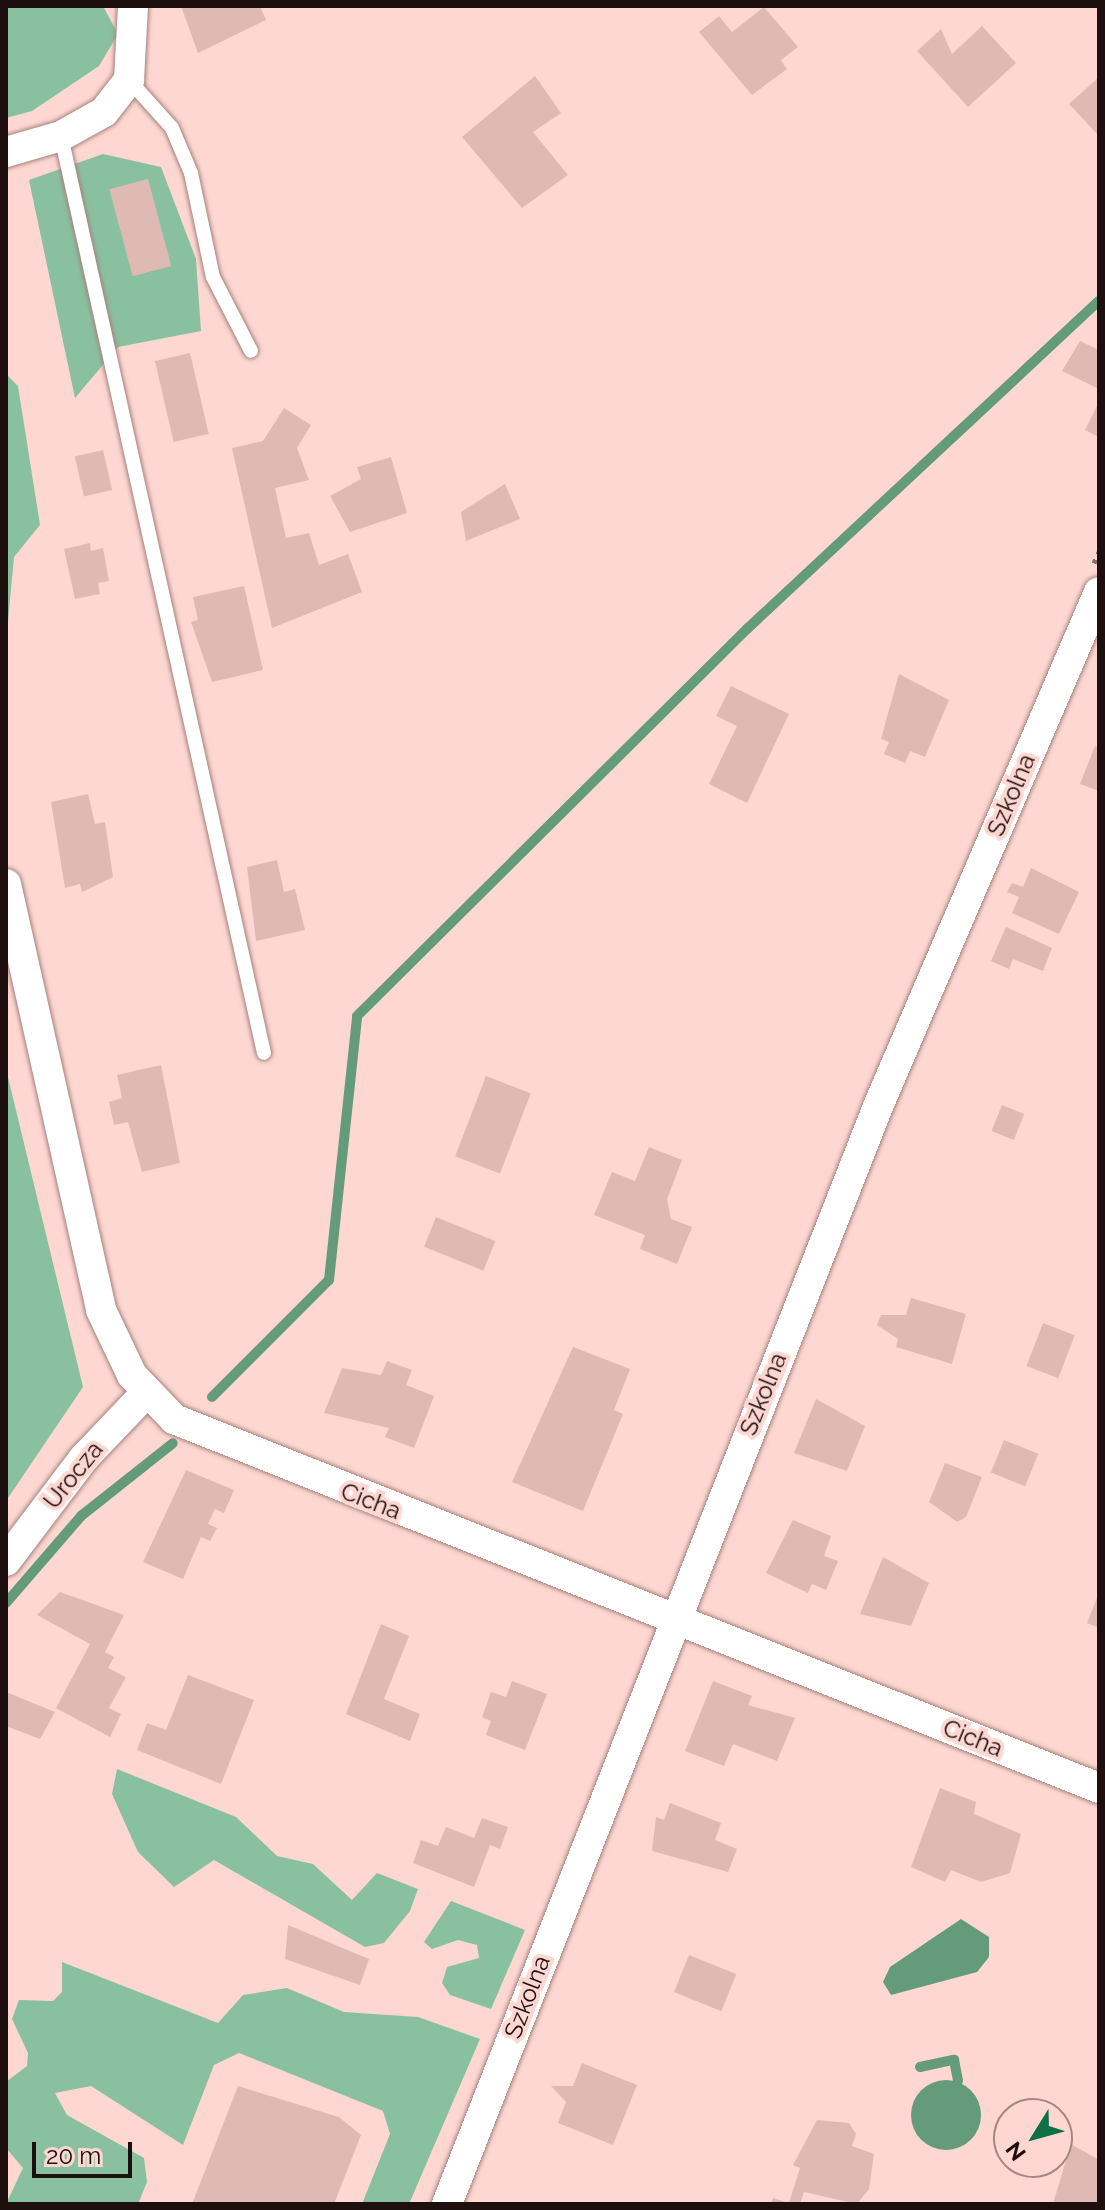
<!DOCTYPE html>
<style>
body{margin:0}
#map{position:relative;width:1105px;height:2210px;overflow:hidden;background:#fed7d2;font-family:Raleway,sans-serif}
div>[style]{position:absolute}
.forest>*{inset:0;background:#89c1a0}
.water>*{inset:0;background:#639b7b}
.round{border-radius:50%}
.stream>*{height:10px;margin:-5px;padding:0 5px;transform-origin:5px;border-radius:5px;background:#639b7b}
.building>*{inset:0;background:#dfbab4;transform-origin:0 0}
.path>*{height:5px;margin-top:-2.5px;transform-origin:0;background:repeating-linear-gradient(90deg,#876e6b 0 4px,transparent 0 10px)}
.roads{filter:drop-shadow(0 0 2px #a5827d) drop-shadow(0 0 2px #a5827d)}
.lane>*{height:14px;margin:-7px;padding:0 7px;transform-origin:7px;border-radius:7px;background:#fff}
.street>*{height:30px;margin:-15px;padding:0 15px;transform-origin:15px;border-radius:15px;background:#fff}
span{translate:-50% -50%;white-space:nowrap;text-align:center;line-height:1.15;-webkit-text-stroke:8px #fed7d2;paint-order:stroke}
.street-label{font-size:24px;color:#1c0f0e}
.frame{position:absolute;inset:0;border:8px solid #1c0f0e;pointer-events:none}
.north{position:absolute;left:993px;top:2098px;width:80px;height:80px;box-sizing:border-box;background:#fed7d2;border:2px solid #a48784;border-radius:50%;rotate:233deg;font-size:22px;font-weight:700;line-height:32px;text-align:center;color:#1c0f0e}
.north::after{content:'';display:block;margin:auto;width:28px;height:36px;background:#0e7047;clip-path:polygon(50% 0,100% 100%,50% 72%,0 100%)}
.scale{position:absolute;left:32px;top:2142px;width:100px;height:36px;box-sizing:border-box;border:4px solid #1c0f0e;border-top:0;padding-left:10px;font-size:24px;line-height:28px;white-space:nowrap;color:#1c0f0e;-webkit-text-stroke:6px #fed7d2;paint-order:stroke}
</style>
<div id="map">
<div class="forest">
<i style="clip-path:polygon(103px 6px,118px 34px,99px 66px,32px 111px,6px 118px,6px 7px)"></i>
<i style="clip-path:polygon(103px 154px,161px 167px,196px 259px,201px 331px,118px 347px,75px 398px,29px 180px)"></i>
<i style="clip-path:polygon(6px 374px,18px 386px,40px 525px,14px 557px,8px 622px)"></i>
<i style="clip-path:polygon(6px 1069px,83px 1387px,6px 1501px)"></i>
<i style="clip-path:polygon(117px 1769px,236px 1817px,277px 1856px,313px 1864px,352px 1900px,377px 1873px,418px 1889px,410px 1911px,384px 1943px,365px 1947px,214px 1860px,174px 1887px,138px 1852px,112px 1794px)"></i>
<i style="clip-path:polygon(451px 1901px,525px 1930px,491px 2009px,450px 1995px,442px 1983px,447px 1967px,479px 1958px,477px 1945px,458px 1940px,432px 1949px,424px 1942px)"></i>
<i style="clip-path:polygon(62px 1962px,218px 2023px,243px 1995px,287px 1988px,344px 2012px,418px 2017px,480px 2039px,409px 2204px,362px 2204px,390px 2134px,383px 2111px,239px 2053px,214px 2065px,183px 2145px,91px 2086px,55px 2093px,67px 2115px,144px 2158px,147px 2182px,138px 2204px,6px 2204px,23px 2168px,6px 2148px,6px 2082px,27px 2066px,28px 2053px,12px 2019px,19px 2000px,53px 2001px,62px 1992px)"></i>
</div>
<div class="water">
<i style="clip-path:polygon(961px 1919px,989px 1937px,989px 1957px,977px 1972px,891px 1995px,883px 1982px,890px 1967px)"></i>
<i class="round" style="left:911px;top:2080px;width:70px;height:70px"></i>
</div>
<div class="stream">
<i style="left:212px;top:1397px;width:165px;rotate:-45deg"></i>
<i style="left:329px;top:1280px;width:265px;rotate:-83.9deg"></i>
<i style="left:357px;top:1016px;width:549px;rotate:-44.78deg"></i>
<i style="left:747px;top:629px;width:481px;rotate:-43deg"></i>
<i style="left:6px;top:1603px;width:115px;rotate:-49.2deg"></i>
<i style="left:81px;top:1516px;width:117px;rotate:-38.4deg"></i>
<i style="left:920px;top:2067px;width:35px;rotate:-12deg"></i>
<i style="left:954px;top:2060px;width:21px;rotate:79deg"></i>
</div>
<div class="building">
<i style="clip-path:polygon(181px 6px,260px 6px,266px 20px,198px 53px)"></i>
<i style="clip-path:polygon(764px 7px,798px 47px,781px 60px,787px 69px,752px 95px,699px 32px,719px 16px,732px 32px)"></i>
<i style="clip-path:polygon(982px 26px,1016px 63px,968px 107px,917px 51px,941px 29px,952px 54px)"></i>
<i style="clip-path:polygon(535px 76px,561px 113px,533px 132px,568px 175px,522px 208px,462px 137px)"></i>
<i style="clip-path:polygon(1099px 77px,1099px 136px,1069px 104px)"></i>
<i style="left:148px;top:179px;width:90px;height:40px;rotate:75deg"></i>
<i style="clip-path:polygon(1080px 341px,1099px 350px,1099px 389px,1062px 371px)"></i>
<i style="left:190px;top:353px;width:83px;height:36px;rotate:77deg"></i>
<i style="clip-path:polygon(1099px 402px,1099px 437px,1085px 430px)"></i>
<i style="clip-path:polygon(284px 408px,311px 425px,297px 448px,309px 480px,275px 488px,286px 538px,309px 533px,319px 565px,348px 554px,362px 592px,272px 628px,232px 448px,263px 441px)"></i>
<i style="left:103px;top:450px;width:41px;height:29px;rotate:77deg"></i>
<i style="clip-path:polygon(391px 457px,407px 513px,350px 532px,330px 496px,361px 479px,357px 467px)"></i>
<i style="clip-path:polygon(505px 484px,520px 519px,466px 541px,461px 512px)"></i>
<i style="clip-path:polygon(90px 543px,91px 551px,103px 548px,109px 581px,98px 583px,100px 594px,75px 599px,64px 549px)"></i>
<i style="clip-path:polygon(244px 586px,263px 670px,212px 682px,191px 622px,198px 620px,193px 597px)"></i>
<i style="clip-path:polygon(899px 674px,949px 700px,925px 757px,910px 751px,905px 763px,884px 754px,889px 742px,881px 739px)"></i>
<i style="clip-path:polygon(731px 686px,789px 714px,747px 803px,709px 784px,737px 726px,716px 716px)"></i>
<i style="clip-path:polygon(1095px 746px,1099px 748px,1099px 791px,1080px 784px)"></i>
<i style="clip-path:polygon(88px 794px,95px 824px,105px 822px,113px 877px,82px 892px,80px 884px,65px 888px,51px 802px)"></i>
<i style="clip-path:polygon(277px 860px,284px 892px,295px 889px,305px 930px,256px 941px,247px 867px)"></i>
<i style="clip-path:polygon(1031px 868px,1079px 892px,1059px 934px,1012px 913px,1019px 897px,1007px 892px,1012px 883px,1023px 887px)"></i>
<i style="clip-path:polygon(1006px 927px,1052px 948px,1043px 971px,1013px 959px,1009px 969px,991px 961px)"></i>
<i style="clip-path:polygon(161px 1065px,180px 1163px,142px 1172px,128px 1122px,114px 1125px,109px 1102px,122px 1098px,117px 1075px)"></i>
<i style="left:486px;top:1076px;width:48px;height:86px;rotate:21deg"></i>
<i style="left:1002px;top:1105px;width:24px;height:28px;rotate:22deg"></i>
<i style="clip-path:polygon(649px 1147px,682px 1160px,667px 1199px,671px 1219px,692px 1227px,677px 1264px,640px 1249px,645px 1235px,594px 1215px,612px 1172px,635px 1181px)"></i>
<i style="left:436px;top:1217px;width:64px;height:32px;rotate:22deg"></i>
<i style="clip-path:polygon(911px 1298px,966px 1314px,952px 1364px,896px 1347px,898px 1339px,877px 1325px,881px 1315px,906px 1315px)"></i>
<i style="left:1043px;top:1323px;width:34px;height:46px;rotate:21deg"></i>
<i style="clip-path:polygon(573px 1347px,630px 1369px,614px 1410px,623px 1414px,583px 1511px,512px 1482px)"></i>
<i style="clip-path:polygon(387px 1361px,412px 1370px,406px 1385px,434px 1396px,414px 1448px,385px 1437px,389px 1428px,324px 1413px,342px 1368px,381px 1375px)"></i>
<i style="clip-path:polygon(816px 1399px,865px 1426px,847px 1471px,794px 1453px)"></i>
<i style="left:1004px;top:1440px;width:37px;height:35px;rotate:22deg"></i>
<i style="clip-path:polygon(945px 1463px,982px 1477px,966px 1517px,957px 1522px,929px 1502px)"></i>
<i style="clip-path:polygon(186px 1470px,234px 1490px,224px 1513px,215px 1509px,208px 1524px,217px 1528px,210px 1541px,201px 1537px,183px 1579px,143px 1562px)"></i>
<i style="clip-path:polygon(793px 1520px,831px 1536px,824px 1556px,838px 1561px,826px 1590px,812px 1584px,808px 1593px,766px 1573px)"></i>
<i style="clip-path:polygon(883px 1557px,929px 1583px,911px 1626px,860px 1614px)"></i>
<i style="clip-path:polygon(60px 1592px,124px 1615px,105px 1652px,114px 1657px,108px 1668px,126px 1677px,109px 1708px,121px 1714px,110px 1737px,56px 1708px,90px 1644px,37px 1615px)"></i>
<i style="clip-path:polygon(1099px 1593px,1099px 1628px,1087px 1623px)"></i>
<i style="clip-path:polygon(381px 1624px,409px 1636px,384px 1699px,420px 1714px,410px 1741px,346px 1714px)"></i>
<i style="clip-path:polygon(188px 1675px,254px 1700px,221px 1784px,137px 1750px,147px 1723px,166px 1730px)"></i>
<i style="clip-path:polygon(512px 1681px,547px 1694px,525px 1750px,486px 1735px,491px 1721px,482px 1717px,491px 1692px,506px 1697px)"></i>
<i style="clip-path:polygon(713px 1681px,752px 1696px,748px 1705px,795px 1718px,777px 1761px,733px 1744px,724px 1766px,685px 1751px)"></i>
<i style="clip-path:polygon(6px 1692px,55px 1712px,40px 1739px,6px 1726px)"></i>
<i style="clip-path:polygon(940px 1788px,976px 1802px,974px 1814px,1021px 1834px,1010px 1873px,981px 1882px,951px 1870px,945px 1882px,911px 1867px)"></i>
<i style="clip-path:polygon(670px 1803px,721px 1823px,715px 1840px,737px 1849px,728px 1872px,652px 1851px,656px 1817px,664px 1820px)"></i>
<i style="clip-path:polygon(482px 1818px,508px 1827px,500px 1849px,490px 1845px,474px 1887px,413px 1863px,421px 1840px,438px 1846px,446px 1827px,474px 1838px)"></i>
<i style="clip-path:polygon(288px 1925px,369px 1959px,360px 1985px,285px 1959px)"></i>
<i style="left:689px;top:1955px;width:51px;height:40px;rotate:22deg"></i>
<i style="clip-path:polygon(582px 2063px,637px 2085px,613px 2145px,558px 2123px,566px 2102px,551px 2086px,573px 2086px)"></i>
<i style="clip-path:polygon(238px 2086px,339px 2117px,361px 2135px,334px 2204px,192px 2204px)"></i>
<i style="clip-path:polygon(817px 2120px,849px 2123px,856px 2134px,852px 2146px,874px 2154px,869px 2189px,857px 2204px,804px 2192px,800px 2204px,771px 2204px,773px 2198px,789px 2203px,800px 2168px,793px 2165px)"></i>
<i style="clip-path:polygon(1071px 2144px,1099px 2160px,1099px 2204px,1053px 2204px)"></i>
</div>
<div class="path">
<i style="left:1094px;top:563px;width:12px;rotate:-66deg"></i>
</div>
<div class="roads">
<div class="lane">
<i style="left:129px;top:80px;width:64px;rotate:48.1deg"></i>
<i style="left:172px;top:128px;width:49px;rotate:67.1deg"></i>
<i style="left:191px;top:173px;width:106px;rotate:78.1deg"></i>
<i style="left:213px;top:277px;width:83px;rotate:62.8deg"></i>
<i style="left:61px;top:136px;width:939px;rotate:77.52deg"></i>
</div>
<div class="street">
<i style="left:6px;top:152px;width:57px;rotate:-16.2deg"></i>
<i style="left:61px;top:136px;width:49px;rotate:-29.2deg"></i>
<i style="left:104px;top:112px;width:41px;rotate:-52deg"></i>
<i style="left:129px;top:80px;width:74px;rotate:-86.9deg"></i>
<i style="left:6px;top:884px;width:436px;rotate:77.4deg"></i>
<i style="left:101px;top:1310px;width:72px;rotate:64.5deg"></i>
<i style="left:132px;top:1375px;width:61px;rotate:46.3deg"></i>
<i style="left:174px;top:1419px;width:996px;rotate:21.75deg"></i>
<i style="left:6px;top:1561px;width:129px;rotate:-52.9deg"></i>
<i style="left:84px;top:1458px;width:90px;rotate:-46.4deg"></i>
<i style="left:447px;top:2204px;width:1182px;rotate:-68.56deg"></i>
<i style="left:879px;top:1104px;width:557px;rotate:-66.75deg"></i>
</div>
</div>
<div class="street-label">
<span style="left:1011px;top:795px;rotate:-67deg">Szkolna</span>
<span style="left:763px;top:1394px;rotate:-68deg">Szkolna</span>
<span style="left:73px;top:1475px;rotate:-51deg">Urocza</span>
<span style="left:371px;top:1501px;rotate:21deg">Cicha</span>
<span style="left:973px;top:1738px;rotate:22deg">Cicha</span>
<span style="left:527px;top:1997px;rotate:-69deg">Szkolna</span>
</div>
<div class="frame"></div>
<div class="north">N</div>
<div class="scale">20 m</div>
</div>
